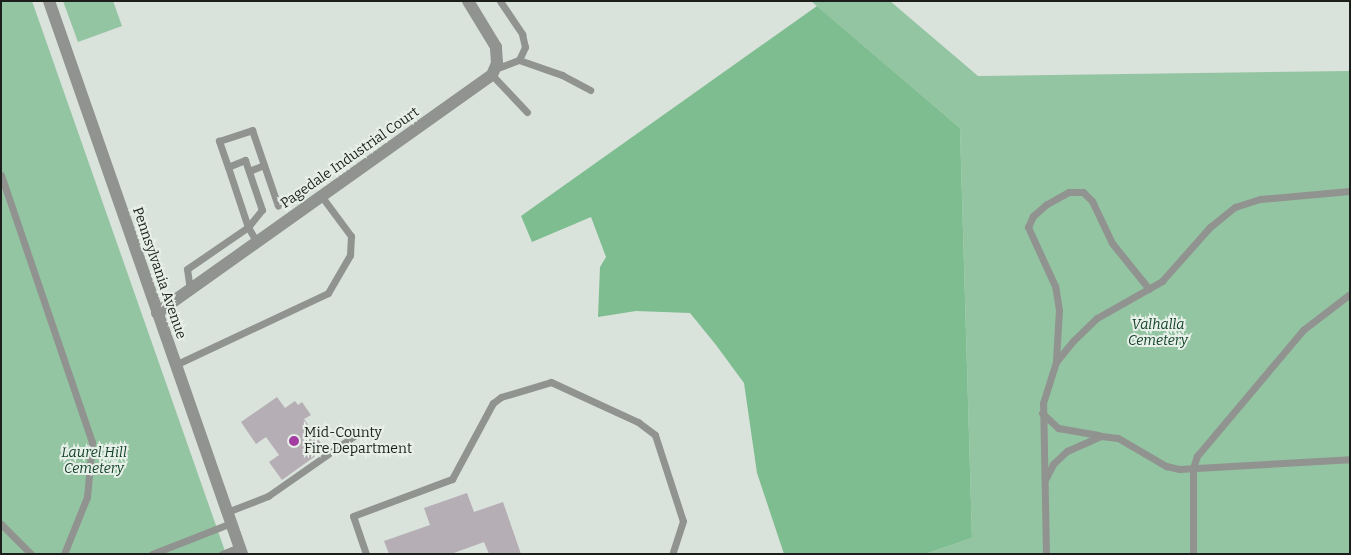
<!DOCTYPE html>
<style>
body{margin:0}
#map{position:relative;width:1351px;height:555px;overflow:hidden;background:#d9e2db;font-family:Bitter,serif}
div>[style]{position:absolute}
.green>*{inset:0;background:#94c5a2}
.forest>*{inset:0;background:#7ebd90}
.building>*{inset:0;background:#b5aeb4}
.service>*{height:7px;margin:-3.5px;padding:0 3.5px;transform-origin:3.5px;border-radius:3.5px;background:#909390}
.minor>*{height:12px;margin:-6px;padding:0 6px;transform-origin:6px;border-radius:6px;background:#909390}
.tertiary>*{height:12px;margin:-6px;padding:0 6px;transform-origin:6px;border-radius:6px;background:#909390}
.dots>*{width:14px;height:14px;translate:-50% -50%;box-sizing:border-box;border:2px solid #e7efe9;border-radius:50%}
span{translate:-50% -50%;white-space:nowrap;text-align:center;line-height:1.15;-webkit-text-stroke:4px #e7efe9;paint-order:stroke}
.street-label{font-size:14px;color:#1b1e1b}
.park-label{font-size:14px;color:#144427;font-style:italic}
.poi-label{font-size:14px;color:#1b1e1b}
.left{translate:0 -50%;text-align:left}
.frame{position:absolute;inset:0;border:2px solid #1b1e1b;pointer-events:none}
</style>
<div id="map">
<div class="green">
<i style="clip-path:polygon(1px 1px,32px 1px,226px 554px,1px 554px)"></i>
<i style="clip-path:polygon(63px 1px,113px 1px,122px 26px,78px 42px)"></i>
<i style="clip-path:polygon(811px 1px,890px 1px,978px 76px,1350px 71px,1350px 554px,925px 554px,972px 538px,960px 128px)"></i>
</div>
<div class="forest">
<i style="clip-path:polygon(817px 6px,960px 128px,972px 538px,925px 554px,784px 554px,757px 473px,744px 383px,716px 345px,690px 313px,636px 311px,598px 317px,600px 267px,606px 257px,591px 217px,532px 242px,521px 216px)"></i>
</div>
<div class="building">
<i style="clip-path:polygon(277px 397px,285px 408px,295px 401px,298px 405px,302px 402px,311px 415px,304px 419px,325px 449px,282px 480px,269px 462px,279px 455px,266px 437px,256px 444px,241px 422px)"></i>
<i style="clip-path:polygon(467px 493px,474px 512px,503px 502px,521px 554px,489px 554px,484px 542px,451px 554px,389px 554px,384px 541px,430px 525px,424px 508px)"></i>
</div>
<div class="service">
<i style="left:500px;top:1px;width:40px;rotate:56deg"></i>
<i style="left:522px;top:34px;width:13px;rotate:77deg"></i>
<i style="left:525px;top:47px;width:14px;rotate:115deg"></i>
<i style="left:495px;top:69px;width:26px;rotate:-21deg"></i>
<i style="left:519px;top:60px;width:46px;rotate:19.2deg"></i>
<i style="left:562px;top:75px;width:32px;rotate:28deg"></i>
<i style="left:492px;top:75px;width:51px;rotate:46.6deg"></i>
<i style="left:228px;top:167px;width:28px;rotate:-109deg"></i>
<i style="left:219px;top:141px;width:35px;rotate:-18deg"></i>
<i style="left:252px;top:130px;width:80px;rotate:71.1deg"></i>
<i style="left:249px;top:171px;width:16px;rotate:-22deg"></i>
<i style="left:1px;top:175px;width:282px;rotate:71.2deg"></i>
<i style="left:92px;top:442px;width:55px;rotate:95.2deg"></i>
<i style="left:87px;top:497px;width:61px;rotate:112deg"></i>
<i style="left:190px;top:290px;width:21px;rotate:-98deg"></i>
<i style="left:187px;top:269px;width:74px;rotate:-34.5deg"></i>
<i style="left:248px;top:227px;width:22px;rotate:-51deg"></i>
<i style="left:262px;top:210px;width:53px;rotate:-108.8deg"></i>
<i style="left:245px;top:160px;width:18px;rotate:158deg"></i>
<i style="left:228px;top:167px;width:63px;rotate:71.6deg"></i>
<i style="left:248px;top:227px;width:16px;rotate:60deg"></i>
<i style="left:1056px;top:360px;width:50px;rotate:-86.6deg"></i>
<i style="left:1059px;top:310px;width:24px;rotate:-99deg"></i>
<i style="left:1055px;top:286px;width:65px;rotate:-114.6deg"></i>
<i style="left:1028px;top:227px;width:12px;rotate:-66deg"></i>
<i style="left:1033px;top:216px;width:18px;rotate:-41deg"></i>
<i style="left:1047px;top:204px;width:25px;rotate:-29deg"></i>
<i style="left:1069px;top:192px;width:14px"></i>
<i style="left:1083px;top:192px;width:13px;rotate:45deg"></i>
<i style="left:1092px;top:201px;width:47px;rotate:64.5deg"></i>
<i style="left:1112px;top:243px;width:59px;rotate:51.2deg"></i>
<i style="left:175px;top:365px;width:169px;rotate:-25.2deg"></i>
<i style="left:328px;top:293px;width:44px;rotate:-59.9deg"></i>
<i style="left:350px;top:255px;width:19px;rotate:-87deg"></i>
<i style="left:351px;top:236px;width:49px;rotate:-126.6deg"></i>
<i style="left:1042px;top:413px;width:22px;rotate:43deg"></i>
<i style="left:1058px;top:428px;width:41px;rotate:9.9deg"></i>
<i style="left:1046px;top:478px;width:16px;rotate:-63deg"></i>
<i style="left:1053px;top:464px;width:19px;rotate:-43deg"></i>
<i style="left:1067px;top:451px;width:37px;rotate:-24deg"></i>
<i style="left:1101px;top:436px;width:17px;rotate:7deg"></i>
<i style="left:1118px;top:438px;width:56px;rotate:30.3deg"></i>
<i style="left:1166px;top:466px;width:13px;rotate:13deg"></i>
<i style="left:1179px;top:469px;width:171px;rotate:-3.3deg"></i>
<i style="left:227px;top:512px;width:44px;rotate:-21.3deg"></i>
<i style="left:268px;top:496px;width:105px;rotate:-34.9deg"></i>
<i style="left:1px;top:524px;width:42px;rotate:45deg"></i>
<i style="left:152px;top:554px;width:85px;rotate:-21.4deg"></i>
<i style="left:222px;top:554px;width:18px;rotate:-22deg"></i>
<i style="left:366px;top:554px;width:40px;rotate:-108.9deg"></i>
<i style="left:353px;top:516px;width:106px;rotate:-20.5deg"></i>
<i style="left:452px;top:479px;width:86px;rotate:-61.7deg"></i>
<i style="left:493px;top:403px;width:10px;rotate:-37deg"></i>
<i style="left:501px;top:397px;width:52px;rotate:-16.7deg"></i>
<i style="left:551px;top:382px;width:96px;rotate:24.7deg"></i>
<i style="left:638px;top:422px;width:21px;rotate:37deg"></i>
<i style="left:655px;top:435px;width:90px;rotate:72deg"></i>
<i style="left:683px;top:521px;width:35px;rotate:108deg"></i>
<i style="left:1046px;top:554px;width:151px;rotate:-91.1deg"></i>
<i style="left:1043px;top:403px;width:43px;rotate:-72.4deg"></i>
<i style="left:1056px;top:362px;width:27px;rotate:-51deg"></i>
<i style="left:1073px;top:341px;width:33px;rotate:-44deg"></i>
<i style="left:1097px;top:318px;width:75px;rotate:-29.6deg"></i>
<i style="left:1162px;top:281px;width:72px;rotate:-48.4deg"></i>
<i style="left:1210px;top:227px;width:32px;rotate:-39deg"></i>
<i style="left:1235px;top:207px;width:26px;rotate:-18deg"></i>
<i style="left:1260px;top:199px;width:90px;rotate:-5.1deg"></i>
<i style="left:1193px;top:554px;width:86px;rotate:-90deg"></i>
<i style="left:1193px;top:468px;width:13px;rotate:-72deg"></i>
<i style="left:1197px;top:456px;width:165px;rotate:-49.9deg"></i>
<i style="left:1303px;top:330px;width:59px;rotate:-37.5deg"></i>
</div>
<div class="minor">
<i style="left:157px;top:313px;width:411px;rotate:-35.4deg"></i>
<i style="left:492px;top:75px;width:13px;rotate:-67deg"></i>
<i style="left:497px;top:63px;width:16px;rotate:-94deg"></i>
<i style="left:496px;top:47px;width:54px;rotate:-121.3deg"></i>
</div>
<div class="tertiary">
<i style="left:49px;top:1px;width:586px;rotate:70.76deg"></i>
</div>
<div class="dots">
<i style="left:294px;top:441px;background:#a33da1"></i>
</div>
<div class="street-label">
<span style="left:350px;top:158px;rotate:-35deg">Pagedale Industrial Court</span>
<span style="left:159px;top:273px;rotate:71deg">Pennsylvania Avenue</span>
</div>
<div class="park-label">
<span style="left:1158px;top:333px">Valhalla<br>Cemetery</span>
<span style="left:94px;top:461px">Laurel Hill<br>Cemetery</span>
</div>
<div class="poi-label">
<span class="left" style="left:304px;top:441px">Mid-County<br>Fire Department</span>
</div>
<div class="frame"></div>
</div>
